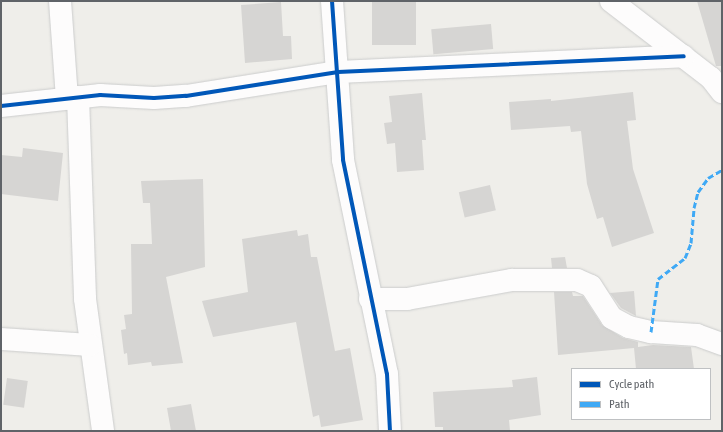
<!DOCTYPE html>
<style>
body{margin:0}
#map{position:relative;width:723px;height:432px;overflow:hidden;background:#efeeea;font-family:"Asap Condensed",sans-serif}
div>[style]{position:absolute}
.building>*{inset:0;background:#d6d5d3;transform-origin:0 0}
.roads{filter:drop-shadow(0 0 1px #cbcccc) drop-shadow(0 0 1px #cbcccc)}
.minor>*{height:22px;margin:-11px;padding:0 11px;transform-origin:11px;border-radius:11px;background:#fdfcfc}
.quiet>*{height:3px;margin-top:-1.5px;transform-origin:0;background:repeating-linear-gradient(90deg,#3fa9f5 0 6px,transparent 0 9px)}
.cycleway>*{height:4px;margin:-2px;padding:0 2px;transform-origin:2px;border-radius:2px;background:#0057b8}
span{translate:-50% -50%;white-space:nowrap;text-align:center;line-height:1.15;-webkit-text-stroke:3.5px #fff;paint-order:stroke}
.frame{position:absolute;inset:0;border:2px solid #5f6368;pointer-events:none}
.legend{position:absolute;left:571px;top:368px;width:140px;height:52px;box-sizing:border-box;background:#fff;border:1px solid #bfc1c3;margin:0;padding:5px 7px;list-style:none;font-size:12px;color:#5f6368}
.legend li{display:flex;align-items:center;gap:8px;height:20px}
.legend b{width:20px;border:1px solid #bfc1c3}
</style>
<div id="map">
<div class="building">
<i style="left:372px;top:1px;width:44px;height:44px"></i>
<i style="clip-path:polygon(697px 1px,722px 1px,722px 66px,716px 66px)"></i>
<i style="clip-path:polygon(281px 2px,283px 36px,291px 36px,292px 59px,245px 63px,241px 5px)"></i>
<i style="left:491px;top:24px;width:25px;height:60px;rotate:85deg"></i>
<i style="clip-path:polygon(633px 92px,636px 120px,627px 121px,633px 169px,654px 233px,612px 247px,603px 217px,597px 219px,587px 184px,581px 131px,571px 132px,570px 126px,511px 130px,509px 102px,551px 99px,551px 101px)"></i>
<i style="clip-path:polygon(422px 93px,426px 140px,422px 140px,424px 170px,397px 172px,395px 143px,387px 144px,384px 123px,392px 122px,389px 96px)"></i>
<i style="clip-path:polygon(23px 148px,63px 153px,58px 201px,1px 194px,1px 155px,22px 157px)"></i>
<i style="clip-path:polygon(203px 179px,205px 267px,166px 277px,183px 363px,152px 366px,151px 362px,128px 365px,127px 353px,124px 354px,121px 330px,126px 329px,124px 315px,132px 314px,131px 244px,152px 244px,150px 203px,143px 203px,141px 181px)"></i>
<i style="left:490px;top:185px;width:26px;height:32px;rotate:77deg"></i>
<i style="clip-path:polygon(297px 230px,298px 236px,308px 234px,311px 257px,317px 257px,335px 351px,350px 348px,363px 420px,321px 427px,319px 415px,313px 417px,296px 322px,213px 337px,202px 301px,248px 292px,242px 239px)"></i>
<i style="clip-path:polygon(565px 257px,567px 268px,552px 268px,551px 258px)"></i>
<i style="clip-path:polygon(634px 291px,636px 316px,621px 308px,610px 293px)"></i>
<i style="clip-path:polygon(554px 292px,572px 292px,573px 296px,583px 296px,602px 325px,623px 338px,638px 342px,638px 347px,653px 345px,691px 347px,694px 369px,636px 369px,634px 348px,558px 355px)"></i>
<i style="clip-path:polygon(537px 377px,541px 415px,509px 420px,510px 431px,443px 431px,443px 427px,435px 427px,433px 392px,513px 387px,512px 380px)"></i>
<i style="left:7px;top:378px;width:21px;height:27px;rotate:8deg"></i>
<i style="clip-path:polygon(191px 404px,196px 431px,171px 431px,167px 408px)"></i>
</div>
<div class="roads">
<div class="minor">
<i style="left:60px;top:1px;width:98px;rotate:85.9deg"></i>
<i style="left:332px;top:1px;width:159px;rotate:86deg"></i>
<i style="left:343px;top:160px;width:218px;rotate:78.4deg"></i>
<i style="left:387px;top:374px;width:57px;rotate:87deg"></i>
<i style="left:611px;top:1px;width:126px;rotate:37.6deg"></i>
<i style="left:711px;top:78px;width:18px;rotate:52deg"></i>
<i style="left:78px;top:97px;width:202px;rotate:88deg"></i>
<i style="left:85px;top:299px;width:133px;rotate:82.2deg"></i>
<i style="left:1px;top:106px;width:100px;rotate:-6.3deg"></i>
<i style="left:100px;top:95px;width:54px;rotate:3.2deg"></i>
<i style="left:154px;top:98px;width:32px;rotate:-4deg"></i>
<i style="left:186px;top:96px;width:154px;rotate:-9deg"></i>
<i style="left:338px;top:72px;width:346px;rotate:-2.6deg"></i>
<i style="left:370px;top:299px;width:37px"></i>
<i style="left:407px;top:299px;width:107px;rotate:-10.3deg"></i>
<i style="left:512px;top:280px;width:65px"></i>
<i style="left:577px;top:280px;width:15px;rotate:23deg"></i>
<i style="left:591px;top:286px;width:38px;rotate:57deg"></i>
<i style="left:612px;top:318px;width:19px;rotate:28deg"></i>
<i style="left:629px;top:327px;width:23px;rotate:13deg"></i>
<i style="left:651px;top:332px;width:46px;rotate:3.7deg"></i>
<i style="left:697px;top:335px;width:27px;rotate:20deg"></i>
<i style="left:1px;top:339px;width:89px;rotate:3.9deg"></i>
</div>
</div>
<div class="quiet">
<i style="left:651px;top:332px;width:53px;rotate:-82.5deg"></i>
<i style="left:658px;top:279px;width:34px;rotate:-38deg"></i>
<i style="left:685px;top:258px;width:16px;rotate:-68deg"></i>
<i style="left:691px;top:243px;width:35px;rotate:-85deg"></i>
<i style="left:694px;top:208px;width:16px;rotate:-76deg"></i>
<i style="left:698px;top:192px;width:17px;rotate:-54deg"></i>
<i style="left:708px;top:178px;width:16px;rotate:-30deg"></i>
</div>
<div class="cycleway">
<i style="left:332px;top:1px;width:159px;rotate:86deg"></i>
<i style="left:343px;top:160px;width:218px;rotate:78.4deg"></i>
<i style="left:387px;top:374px;width:57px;rotate:87deg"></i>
<i style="left:1px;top:106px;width:100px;rotate:-6.3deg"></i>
<i style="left:100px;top:95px;width:54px;rotate:3.2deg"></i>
<i style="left:154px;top:98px;width:32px;rotate:-4deg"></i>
<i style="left:186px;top:96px;width:154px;rotate:-9deg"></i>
<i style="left:338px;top:72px;width:346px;rotate:-2.6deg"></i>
</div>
<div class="frame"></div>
<ul class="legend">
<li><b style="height:5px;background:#0057b8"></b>Cycle path</li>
<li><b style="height:5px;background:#3fa9f5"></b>Path</li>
</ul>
</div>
